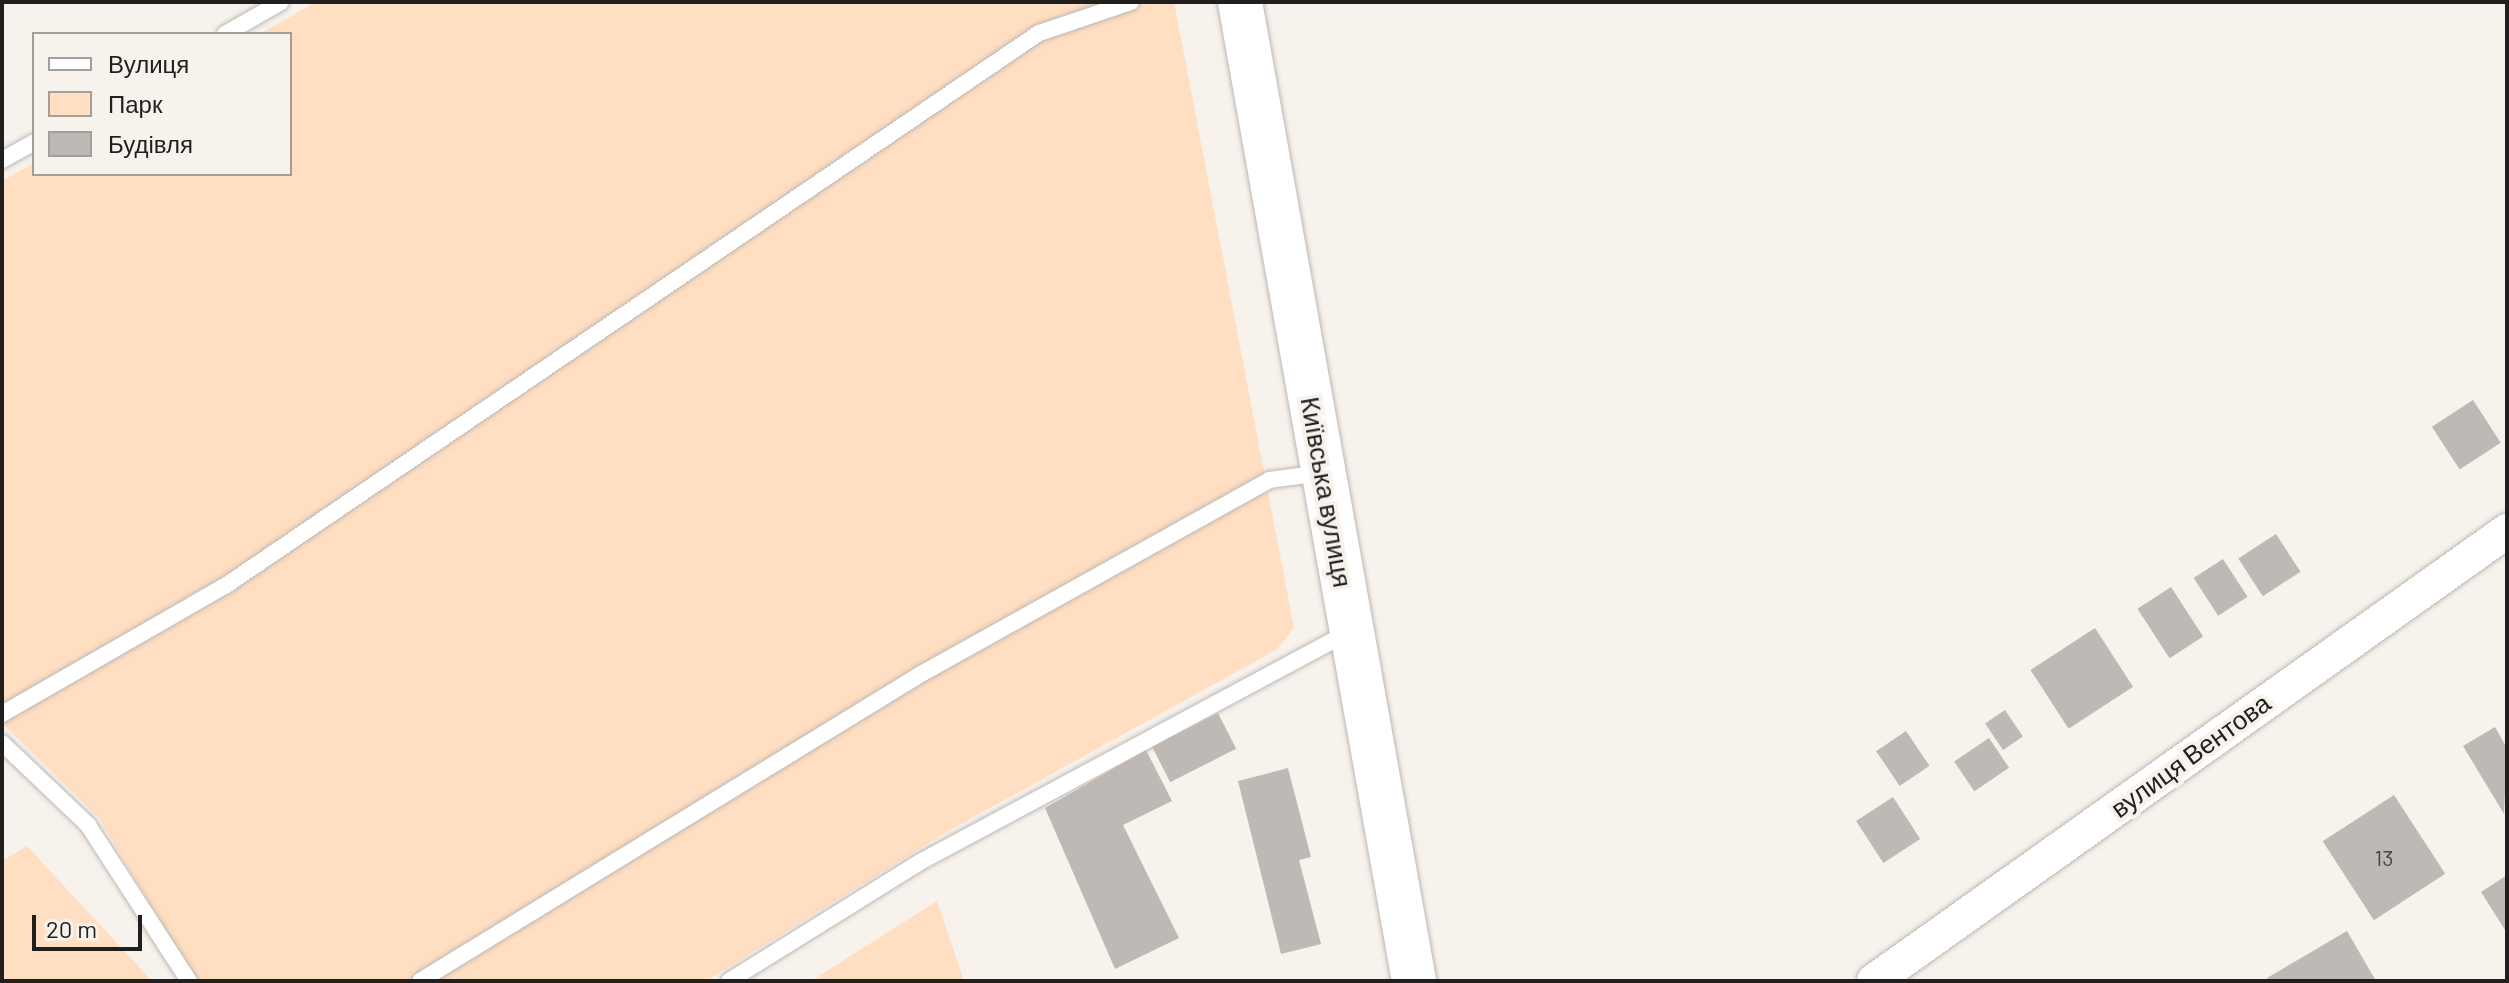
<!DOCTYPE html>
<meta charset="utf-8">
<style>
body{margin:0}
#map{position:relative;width:2509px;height:983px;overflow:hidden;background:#f8f2ed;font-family:Barlow,sans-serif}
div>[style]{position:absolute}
.green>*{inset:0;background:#ffdec2}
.building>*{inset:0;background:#bfb9b5;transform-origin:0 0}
.roads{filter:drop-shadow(0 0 2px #bdb8b3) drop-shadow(0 0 2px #bdb8b3)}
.service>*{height:16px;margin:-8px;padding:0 8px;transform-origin:8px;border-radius:8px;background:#fff}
.minor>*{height:34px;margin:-17px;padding:0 17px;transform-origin:17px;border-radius:17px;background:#fff}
.secondary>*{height:44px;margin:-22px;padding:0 22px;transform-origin:22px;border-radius:22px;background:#fff}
span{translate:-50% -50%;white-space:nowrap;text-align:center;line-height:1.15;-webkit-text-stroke:8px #f8f2ed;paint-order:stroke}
.number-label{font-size:22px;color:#484644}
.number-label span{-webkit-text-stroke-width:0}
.street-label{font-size:26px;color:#211f1e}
.frame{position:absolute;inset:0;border:4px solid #211f1e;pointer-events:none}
.legend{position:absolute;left:32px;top:32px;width:260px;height:144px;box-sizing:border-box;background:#f8f2ed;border:2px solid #a29e9a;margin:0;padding:10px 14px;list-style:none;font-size:24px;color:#211f1e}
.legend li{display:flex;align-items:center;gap:16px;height:40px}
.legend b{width:40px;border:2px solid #a29e9a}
.scale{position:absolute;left:32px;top:915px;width:110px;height:36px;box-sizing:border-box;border:4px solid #211f1e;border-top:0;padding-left:10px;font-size:24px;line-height:28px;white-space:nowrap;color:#211f1e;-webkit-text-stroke:6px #f8f2ed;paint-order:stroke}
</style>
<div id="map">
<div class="green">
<i style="clip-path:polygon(316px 2px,1174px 2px,1294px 628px,1276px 650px,943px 834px,706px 981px,196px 981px,99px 818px,2px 723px,2px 181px,34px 163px,34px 174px,290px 174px,290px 34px,260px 34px)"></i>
<i style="clip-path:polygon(27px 846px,152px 981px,2px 981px,2px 861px)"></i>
<i style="clip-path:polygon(937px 901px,964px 981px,811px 981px)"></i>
</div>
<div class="building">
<i style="left:2473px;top:400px;width:51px;height:49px;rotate:57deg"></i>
<i style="left:2276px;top:534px;width:45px;height:45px;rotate:57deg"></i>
<i style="left:2223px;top:559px;width:45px;height:35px;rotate:57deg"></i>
<i style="left:2171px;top:587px;width:59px;height:40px;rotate:57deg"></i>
<i style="left:2095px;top:628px;width:70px;height:77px;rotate:57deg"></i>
<i style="left:2005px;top:710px;width:32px;height:24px;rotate:56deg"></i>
<i style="left:1218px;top:713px;width:40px;height:74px;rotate:63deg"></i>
<i style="clip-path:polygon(2495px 727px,2507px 748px,2504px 814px,2463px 746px)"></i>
<i style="left:1906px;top:731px;width:42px;height:36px;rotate:56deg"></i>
<i style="left:1989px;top:738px;width:36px;height:42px;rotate:56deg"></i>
<i style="clip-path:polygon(1146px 750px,1172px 801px,1123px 825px,1179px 938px,1115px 969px,1045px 808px)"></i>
<i style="clip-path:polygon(1288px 768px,1311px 857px,1299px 860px,1321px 944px,1281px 954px,1238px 781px)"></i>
<i style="left:2394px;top:795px;width:94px;height:85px;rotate:57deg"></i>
<i style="left:1893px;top:797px;width:50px;height:44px;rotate:57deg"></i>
<i style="clip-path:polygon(2507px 875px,2507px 933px,2481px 892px)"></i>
<i style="clip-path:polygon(2347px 931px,2376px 981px,2269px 981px,2267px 978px)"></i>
</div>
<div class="roads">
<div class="service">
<i style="left:225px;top:34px;width:64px;rotate:-29.7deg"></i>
<i style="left:2px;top:160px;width:37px;rotate:-29deg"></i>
<i style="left:2px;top:714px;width:257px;rotate:-29.9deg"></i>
<i style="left:225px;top:586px;width:984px;rotate:-34.19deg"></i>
<i style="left:1039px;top:33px;width:97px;rotate:-18.6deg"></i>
<i style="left:2px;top:743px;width:119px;rotate:43.6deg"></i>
<i style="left:88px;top:825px;width:186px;rotate:57.1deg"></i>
<i style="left:420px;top:981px;width:588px;rotate:-31.5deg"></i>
<i style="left:921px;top:674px;width:398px;rotate:-29.1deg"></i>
<i style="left:1269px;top:480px;width:53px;rotate:-7.5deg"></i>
<i style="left:729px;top:981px;width:225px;rotate:-31.9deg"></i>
<i style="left:920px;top:862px;width:487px;rotate:-28.2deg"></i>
</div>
<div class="minor">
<i style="left:1874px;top:981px;width:777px;rotate:-35.41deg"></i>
</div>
<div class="secondary">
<i style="left:1240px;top:2px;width:994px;rotate:79.92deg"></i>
</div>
</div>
<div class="number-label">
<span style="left:2384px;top:858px">13</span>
</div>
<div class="street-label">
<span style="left:1327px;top:492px;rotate:80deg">Київська вулиця</span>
<span style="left:2190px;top:755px;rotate:-36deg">вулиця Вентова</span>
</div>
<div class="frame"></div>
<ul class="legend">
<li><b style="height:10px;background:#fff"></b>Вулиця</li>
<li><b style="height:22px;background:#ffdec2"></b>Парк</li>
<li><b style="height:22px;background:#bfb9b5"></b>Будівля</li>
</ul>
<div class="scale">20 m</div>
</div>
